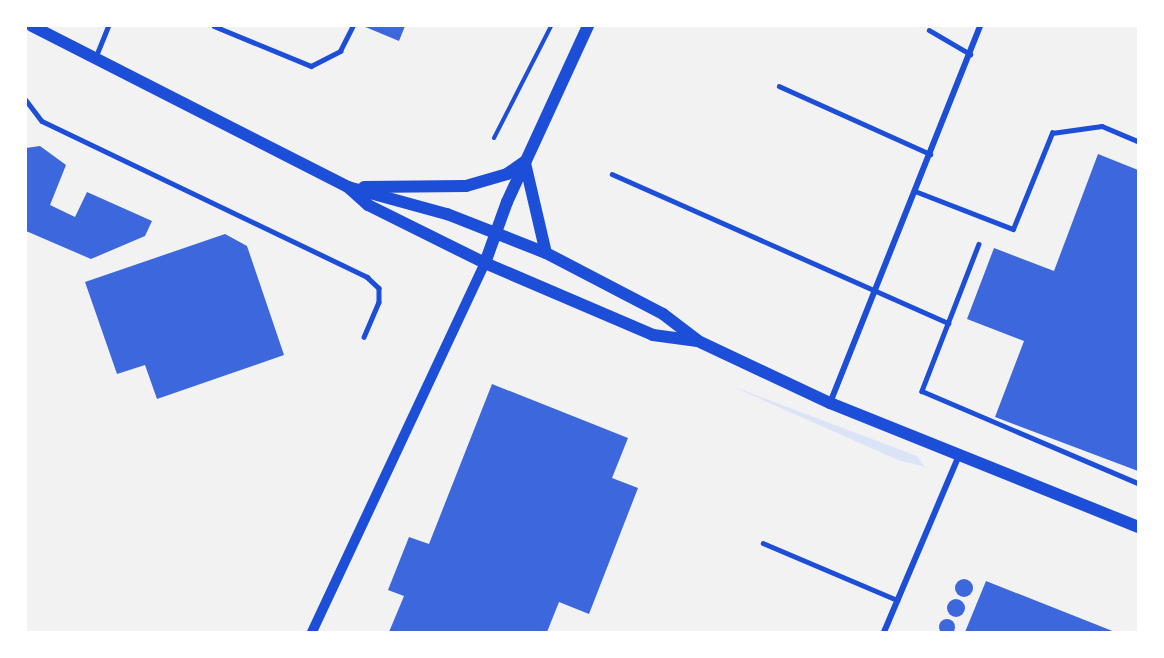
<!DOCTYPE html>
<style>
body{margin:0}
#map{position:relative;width:1164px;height:658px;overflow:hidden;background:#f2f2f2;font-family:"Work Sans",sans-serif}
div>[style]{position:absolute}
.green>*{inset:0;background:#dbe4f7}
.building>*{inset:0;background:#3d67dc}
.round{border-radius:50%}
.path>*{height:4px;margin:-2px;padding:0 2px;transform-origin:2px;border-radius:2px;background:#1d4ed8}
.service>*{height:4.5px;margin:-2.25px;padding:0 2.25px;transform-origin:2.25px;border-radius:2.25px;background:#1d4ed8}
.minor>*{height:6px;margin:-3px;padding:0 3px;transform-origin:3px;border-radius:3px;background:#1d4ed8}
.tertiary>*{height:10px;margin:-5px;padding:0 5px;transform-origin:5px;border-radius:5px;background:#1d4ed8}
.secondary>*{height:12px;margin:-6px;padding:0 6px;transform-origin:6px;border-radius:6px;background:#1d4ed8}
span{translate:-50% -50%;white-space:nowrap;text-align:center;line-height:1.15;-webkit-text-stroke:4.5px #fff;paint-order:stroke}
.frame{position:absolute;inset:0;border:27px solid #fff;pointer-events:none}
</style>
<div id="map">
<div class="green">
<i style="clip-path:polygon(729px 385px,917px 456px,925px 467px,898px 460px)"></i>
</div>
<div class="building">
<i style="clip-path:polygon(363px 26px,405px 26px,399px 41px)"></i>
<i style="clip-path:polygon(40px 146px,66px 165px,50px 205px,75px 217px,87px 192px,152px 221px,145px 236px,91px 259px,26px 231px,26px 148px)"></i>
<i style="clip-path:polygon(1098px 154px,1138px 170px,1138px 471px,995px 417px,1024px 341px,967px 319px,994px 248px,1054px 271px)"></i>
<i style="clip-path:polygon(225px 234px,247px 246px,284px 355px,157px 399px,145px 365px,117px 374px,85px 282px)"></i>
<i style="clip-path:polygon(492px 384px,628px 438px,612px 478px,638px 488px,589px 614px,559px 602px,547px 632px,389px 632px,404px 596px,388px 590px,409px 537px,429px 544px)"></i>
<i class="round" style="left:955px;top:579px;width:18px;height:18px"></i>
<i style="clip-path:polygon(986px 581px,1115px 632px,965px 632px)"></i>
<i class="round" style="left:947px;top:599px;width:18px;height:18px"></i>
<i class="round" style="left:939px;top:619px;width:16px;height:16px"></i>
</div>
<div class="path">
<i style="left:494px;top:138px;width:126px;rotate:-63deg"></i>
</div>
<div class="service">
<i style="left:214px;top:26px;width:105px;rotate:22.4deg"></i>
<i style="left:311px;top:66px;width:33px;rotate:-27deg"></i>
<i style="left:340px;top:51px;width:28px;rotate:-63deg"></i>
<i style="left:929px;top:30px;width:48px;rotate:30.3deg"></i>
<i style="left:96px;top:56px;width:32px;rotate:-68deg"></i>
<i style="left:779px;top:86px;width:166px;rotate:24.2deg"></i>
<i style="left:26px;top:100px;width:26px;rotate:53deg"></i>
<i style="left:42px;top:121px;width:361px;rotate:25.6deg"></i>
<i style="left:367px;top:277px;width:16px;rotate:43deg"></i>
<i style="left:379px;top:288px;width:14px;rotate:90deg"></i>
<i style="left:379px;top:302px;width:38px;rotate:113deg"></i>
<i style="left:612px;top:174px;width:368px;rotate:23.9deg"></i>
<i style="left:915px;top:191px;width:105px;rotate:21.2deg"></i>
<i style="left:1013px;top:229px;width:104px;rotate:-67.9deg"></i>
<i style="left:1052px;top:133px;width:50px;rotate:-8deg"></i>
<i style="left:1102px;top:126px;width:39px;rotate:23deg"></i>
<i style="left:979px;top:244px;width:158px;rotate:111.2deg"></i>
<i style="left:922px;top:391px;width:235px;rotate:23.1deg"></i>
<i style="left:763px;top:543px;width:146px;rotate:23deg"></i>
</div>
<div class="minor">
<i style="left:830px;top:403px;width:406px;rotate:-68.3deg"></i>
<i style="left:884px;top:632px;width:192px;rotate:-67deg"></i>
</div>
<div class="tertiary">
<i style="left:312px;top:632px;width:408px;rotate:-64.9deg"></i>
</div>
<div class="secondary">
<i style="left:32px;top:26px;width:355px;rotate:27deg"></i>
<i style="left:348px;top:187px;width:103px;rotate:15.3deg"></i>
<i style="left:447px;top:214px;width:106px;rotate:21.5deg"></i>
<i style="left:546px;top:253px;width:132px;rotate:27.5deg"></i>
<i style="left:663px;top:314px;width:43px;rotate:37.4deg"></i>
<i style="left:525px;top:163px;width:92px;rotate:76.9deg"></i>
<i style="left:348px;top:187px;width:27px;rotate:42deg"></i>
<i style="left:368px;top:205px;width:131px;rotate:26.4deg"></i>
<i style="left:485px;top:263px;width:183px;rotate:23.2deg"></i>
<i style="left:653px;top:335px;width:45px;rotate:7.6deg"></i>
<i style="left:698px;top:341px;width:146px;rotate:25.2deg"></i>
<i style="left:830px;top:403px;width:332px;rotate:21.9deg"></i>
<i style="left:364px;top:187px;width:102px;rotate:-0.6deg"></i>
<i style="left:466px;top:186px;width:43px;rotate:-16.3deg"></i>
<i style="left:507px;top:174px;width:21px;rotate:-35deg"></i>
<i style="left:485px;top:263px;width:65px;rotate:-70.2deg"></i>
<i style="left:507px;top:202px;width:194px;rotate:-65.3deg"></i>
</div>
<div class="frame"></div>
</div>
